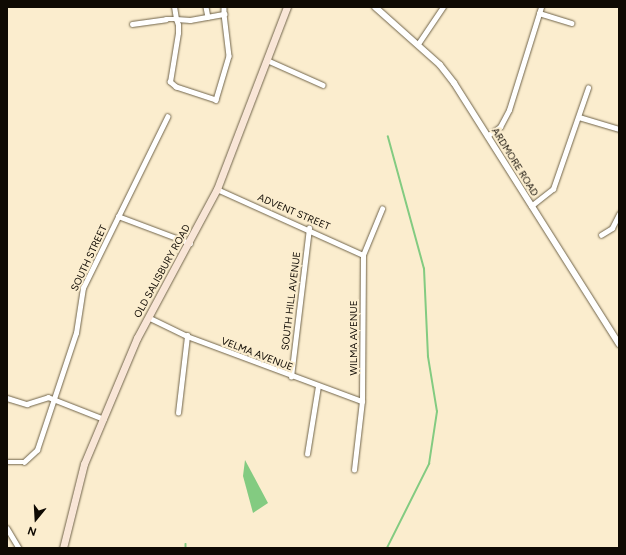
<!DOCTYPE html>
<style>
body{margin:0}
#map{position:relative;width:626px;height:555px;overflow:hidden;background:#fbedce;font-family:Figtree,sans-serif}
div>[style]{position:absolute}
.water>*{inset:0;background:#83cb81}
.stream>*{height:1.5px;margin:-0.75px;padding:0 0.75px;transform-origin:0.75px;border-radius:0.75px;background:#83cb81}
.roads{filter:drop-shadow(0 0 1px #70644a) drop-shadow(0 0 1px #70644a)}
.minor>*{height:4.5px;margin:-2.25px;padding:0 2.25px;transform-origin:2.25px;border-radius:2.25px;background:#fff}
.tertiary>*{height:6px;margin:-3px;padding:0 3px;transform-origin:3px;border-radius:3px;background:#fff}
.secondary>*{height:7px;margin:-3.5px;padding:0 3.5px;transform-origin:3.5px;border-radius:3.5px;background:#f9e6d7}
span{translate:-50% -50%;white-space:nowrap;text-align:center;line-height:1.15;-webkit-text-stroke:4px #fbedce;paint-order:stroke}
.street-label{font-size:10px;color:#0f0a03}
.frame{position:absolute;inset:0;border:8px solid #0f0a03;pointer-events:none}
.north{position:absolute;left:16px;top:499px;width:40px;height:40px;-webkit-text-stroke:3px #fbedce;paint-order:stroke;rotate:198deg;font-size:11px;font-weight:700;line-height:16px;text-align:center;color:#0f0a03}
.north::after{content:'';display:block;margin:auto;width:14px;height:18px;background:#0f0a03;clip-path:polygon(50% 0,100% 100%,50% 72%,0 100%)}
</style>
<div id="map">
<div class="water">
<i style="clip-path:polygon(245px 460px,268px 503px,253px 513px,243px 476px)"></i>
</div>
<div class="stream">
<i style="left:186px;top:544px;width:4px;rotate:90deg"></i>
<i style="left:387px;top:548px;width:94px;rotate:-63.4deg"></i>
<i style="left:429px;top:464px;width:53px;rotate:-81.3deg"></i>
<i style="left:437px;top:412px;width:56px;rotate:-99.3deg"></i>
<i style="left:428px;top:357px;width:88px;rotate:-92.6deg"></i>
<i style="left:424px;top:269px;width:137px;rotate:-105.3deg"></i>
</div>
<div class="roads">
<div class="minor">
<i style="left:206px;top:7px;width:10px;rotate:79deg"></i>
<i style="left:224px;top:7px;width:7px;rotate:90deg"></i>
<i style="left:539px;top:13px;width:34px;rotate:17deg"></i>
<i style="left:132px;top:24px;width:34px;rotate:-8deg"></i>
<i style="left:166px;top:19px;width:10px"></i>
<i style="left:176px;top:19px;width:14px;rotate:4deg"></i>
<i style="left:190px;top:20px;width:35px;rotate:-10deg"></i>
<i style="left:224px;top:14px;width:42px;rotate:83.2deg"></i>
<i style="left:229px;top:56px;width:46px;rotate:106.5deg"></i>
<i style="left:216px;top:100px;width:42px;rotate:-162deg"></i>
<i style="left:176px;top:87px;width:8px;rotate:-140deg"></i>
<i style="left:170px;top:82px;width:50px;rotate:-80.7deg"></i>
<i style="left:178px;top:33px;width:8px;rotate:-90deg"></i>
<i style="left:178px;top:25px;width:6px;rotate:-108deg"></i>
<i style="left:176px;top:19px;width:12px;rotate:-99deg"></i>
<i style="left:418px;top:44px;width:45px;rotate:-56deg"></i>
<i style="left:267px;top:60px;width:61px;rotate:24.1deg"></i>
<i style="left:579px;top:117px;width:42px;rotate:16.7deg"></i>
<i style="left:487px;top:136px;width:16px;rotate:-35deg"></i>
<i style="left:500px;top:127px;width:19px;rotate:-62deg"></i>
<i style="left:509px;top:110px;width:108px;rotate:-72.7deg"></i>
<i style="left:217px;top:189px;width:160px;rotate:24.3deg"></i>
<i style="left:531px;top:206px;width:28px;rotate:-38deg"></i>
<i style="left:553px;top:189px;width:107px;rotate:-70.9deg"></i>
<i style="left:118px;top:216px;width:77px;rotate:20.6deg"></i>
<i style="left:601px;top:235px;width:13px;rotate:-32deg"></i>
<i style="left:612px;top:228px;width:16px;rotate:-63deg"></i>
<i style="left:148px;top:317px;width:43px;rotate:26deg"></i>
<i style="left:187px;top:336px;width:187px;rotate:20.4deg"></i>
<i style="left:291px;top:377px;width:150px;rotate:-83.1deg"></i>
<i style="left:7px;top:398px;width:21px;rotate:17deg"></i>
<i style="left:27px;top:404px;width:22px;rotate:-18deg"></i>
<i style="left:48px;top:397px;width:60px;rotate:21.4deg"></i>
<i style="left:178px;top:413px;width:78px;rotate:-83.3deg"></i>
<i style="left:307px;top:454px;width:69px;rotate:-80.8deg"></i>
<i style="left:7px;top:462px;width:17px"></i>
<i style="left:24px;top:462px;width:18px;rotate:-43deg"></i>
<i style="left:37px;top:450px;width:123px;rotate:-71.6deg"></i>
<i style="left:76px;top:333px;width:46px;rotate:-81.2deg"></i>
<i style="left:83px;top:288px;width:191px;rotate:-63.8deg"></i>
<i style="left:354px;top:470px;width:69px;rotate:-83.4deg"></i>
<i style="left:362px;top:401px;width:146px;rotate:-89.6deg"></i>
<i style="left:363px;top:255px;width:50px;rotate:-67.6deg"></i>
<i style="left:7px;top:528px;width:23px;rotate:59deg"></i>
</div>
<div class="tertiary">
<i style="left:375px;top:7px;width:87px;rotate:41.7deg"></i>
<i style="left:440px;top:65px;width:23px;rotate:52deg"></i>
<i style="left:454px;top:83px;width:309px;rotate:57.7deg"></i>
</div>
<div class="secondary">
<i style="left:63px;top:548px;width:87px;rotate:-76deg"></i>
<i style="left:84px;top:464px;width:137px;rotate:-67.2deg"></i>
<i style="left:137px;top:338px;width:169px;rotate:-61.8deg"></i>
<i style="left:217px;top:189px;width:195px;rotate:-69deg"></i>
</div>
</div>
<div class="street-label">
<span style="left:515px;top:162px;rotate:58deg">ARDMORE ROAD</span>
<span style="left:294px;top:212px;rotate:23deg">ADVENT STREET</span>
<span style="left:89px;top:258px;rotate:-65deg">SOUTH STREET</span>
<span style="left:162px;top:271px;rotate:-61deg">OLD SALISBURY ROAD</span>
<span style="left:291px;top:301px;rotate:-83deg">SOUTH HILL AVENUE</span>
<span style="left:354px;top:338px;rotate:-90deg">WILMA AVENUE</span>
<span style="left:257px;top:354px;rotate:21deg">VELMA AVENUE</span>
</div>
<div class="frame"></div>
<div class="north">N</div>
</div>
